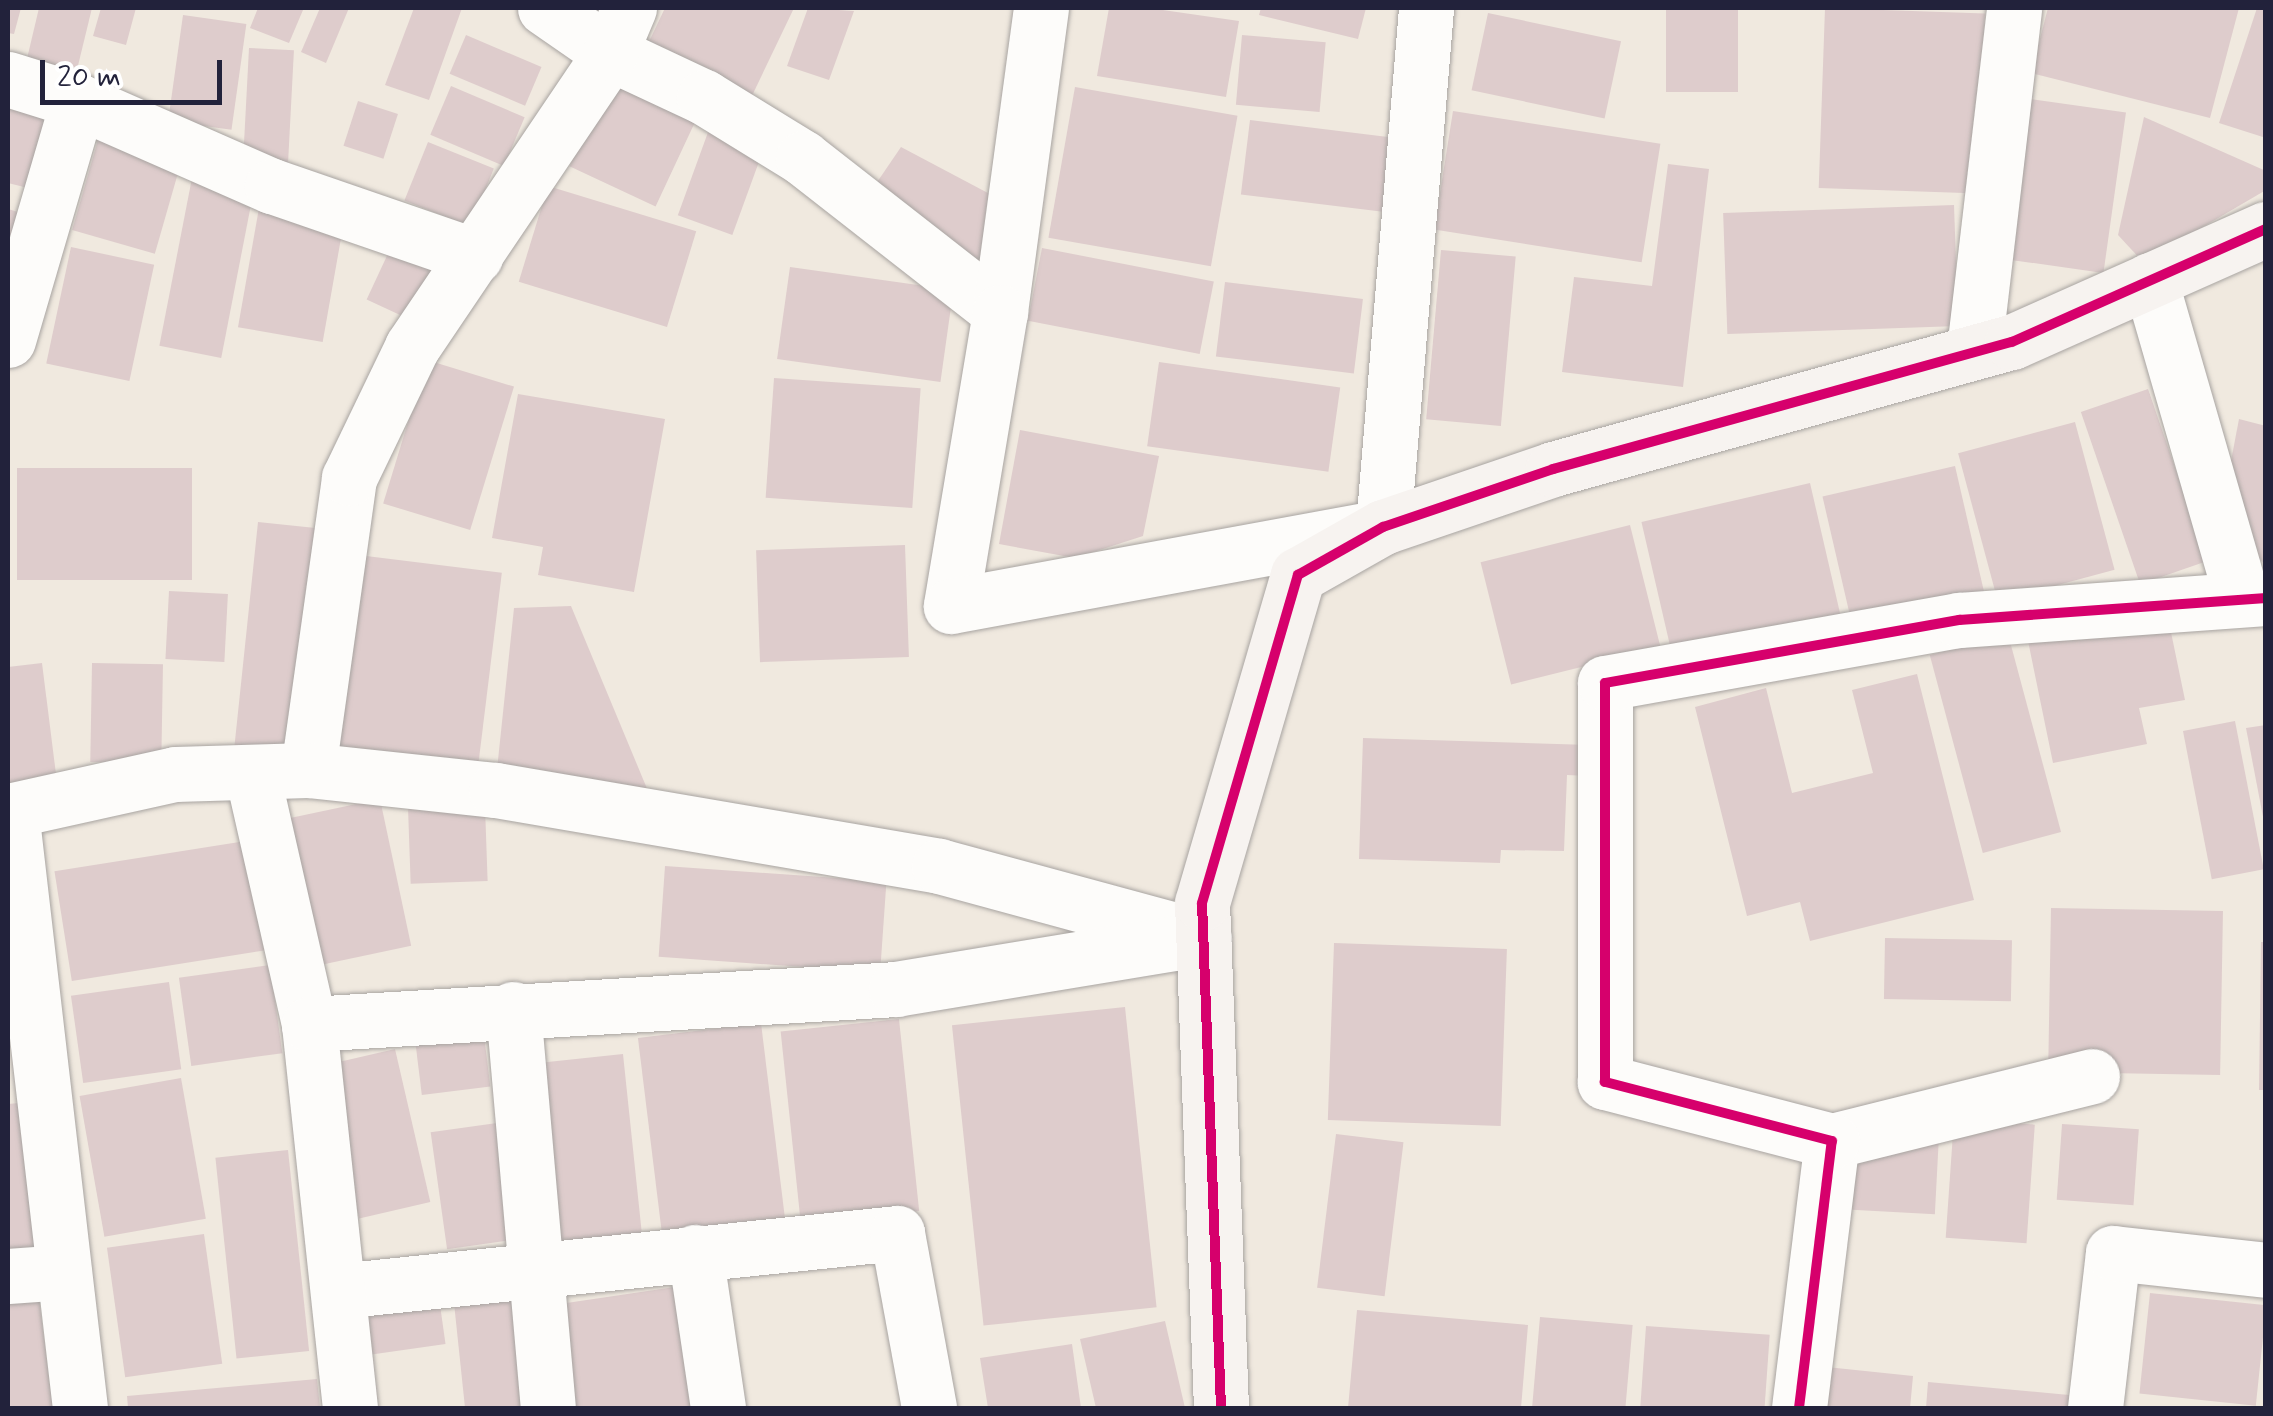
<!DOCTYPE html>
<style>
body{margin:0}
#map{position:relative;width:2273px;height:1416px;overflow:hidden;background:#f0e9df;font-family:Mynerve,sans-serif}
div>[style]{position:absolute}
.building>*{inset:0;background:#decccc;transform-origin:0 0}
.roads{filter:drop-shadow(0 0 2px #a8a4a1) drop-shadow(0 0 2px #a8a4a1)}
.street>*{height:55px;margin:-27.5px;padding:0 27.5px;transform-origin:27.5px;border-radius:27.5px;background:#fdfcfa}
.secondary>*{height:55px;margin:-27.5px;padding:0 27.5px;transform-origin:27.5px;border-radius:27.5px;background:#f7f3f0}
.cycleway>*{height:10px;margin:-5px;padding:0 5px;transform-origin:5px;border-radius:5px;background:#d6006c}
span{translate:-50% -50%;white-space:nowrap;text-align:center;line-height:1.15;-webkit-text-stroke:9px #fff;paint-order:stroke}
.frame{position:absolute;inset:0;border:10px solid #22223b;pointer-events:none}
.scale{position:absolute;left:40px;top:60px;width:182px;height:45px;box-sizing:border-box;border:5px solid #22223b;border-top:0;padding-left:12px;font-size:30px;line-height:35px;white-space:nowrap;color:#22223b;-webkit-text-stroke:8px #fff;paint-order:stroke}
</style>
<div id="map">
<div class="building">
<i style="clip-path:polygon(8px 8px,21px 8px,14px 34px,8px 33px)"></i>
<i style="clip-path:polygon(39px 8px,92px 8px,75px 78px,25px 67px)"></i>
<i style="clip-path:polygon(101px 8px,136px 8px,126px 45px,93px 36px)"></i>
<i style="clip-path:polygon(258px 8px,303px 10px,289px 43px,250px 28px)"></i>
<i style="clip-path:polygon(320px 8px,349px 8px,326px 63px,301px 52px)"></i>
<i style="clip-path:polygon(414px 8px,462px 8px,429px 100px,385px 85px)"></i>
<i style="clip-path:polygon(665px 8px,794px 8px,749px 102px,644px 52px)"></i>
<i style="clip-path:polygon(808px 8px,854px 11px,829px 80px,787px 66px)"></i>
<i style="clip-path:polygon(1109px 8px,1149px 8px,1239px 21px,1226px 97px,1097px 76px)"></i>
<i style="clip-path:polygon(1261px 8px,1366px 8px,1358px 39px,1259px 15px)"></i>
<i style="left:1666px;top:8px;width:72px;height:84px"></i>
<i style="left:1825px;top:8px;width:160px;height:180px;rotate:2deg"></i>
<i style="clip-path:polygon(2048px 8px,2239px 8px,2210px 118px,2031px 73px)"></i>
<i style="clip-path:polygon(2257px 8px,2266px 8px,2266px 138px,2219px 123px)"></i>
<i style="left:1488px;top:13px;width:136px;height:79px;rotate:12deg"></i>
<i style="left:183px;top:15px;width:64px;height:107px;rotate:8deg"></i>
<i style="left:466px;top:35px;width:82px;height:42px;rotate:23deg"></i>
<i style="left:1242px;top:35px;width:84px;height:70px;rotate:5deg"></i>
<i style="left:249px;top:48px;width:45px;height:119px;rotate:3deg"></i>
<i style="left:613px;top:73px;width:95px;height:103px;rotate:25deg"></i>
<i style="left:451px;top:86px;width:80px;height:53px;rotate:23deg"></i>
<i style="left:1075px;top:87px;width:165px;height:153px;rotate:10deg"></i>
<i style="left:2023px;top:98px;width:104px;height:162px;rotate:8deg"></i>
<i style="left:358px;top:101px;width:42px;height:47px;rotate:18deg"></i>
<i style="clip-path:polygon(8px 109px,65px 122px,48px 193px,8px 183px)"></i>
<i style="left:1453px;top:111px;width:210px;height:120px;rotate:9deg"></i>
<i style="clip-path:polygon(2144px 117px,2266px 171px,2266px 190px,2143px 262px,2118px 235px)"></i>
<i style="left:1250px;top:120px;width:143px;height:75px;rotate:7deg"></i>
<i style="left:711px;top:124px;width:58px;height:97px;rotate:20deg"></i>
<i style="left:100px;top:133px;width:86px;height:101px;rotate:16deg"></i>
<i style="left:428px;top:142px;width:71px;height:63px;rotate:22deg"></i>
<i style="clip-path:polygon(901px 147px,1003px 201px,981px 271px,869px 194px)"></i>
<i style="clip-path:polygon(1668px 164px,1709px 169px,1683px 387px,1562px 372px,1574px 277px,1652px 286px)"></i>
<i style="left:192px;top:178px;width:63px;height:171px;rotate:11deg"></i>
<i style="left:548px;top:186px;width:155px;height:100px;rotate:17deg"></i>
<i style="left:1954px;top:205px;width:121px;height:231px;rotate:88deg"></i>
<i style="left:259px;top:208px;width:86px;height:121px;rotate:10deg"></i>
<i style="clip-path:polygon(8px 209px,25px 214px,8px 269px)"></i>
<i style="left:392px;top:245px;width:53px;height:60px;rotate:25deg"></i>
<i style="left:71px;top:247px;width:85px;height:119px;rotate:12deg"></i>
<i style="left:1042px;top:248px;width:175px;height:74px;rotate:11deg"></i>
<i style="left:1441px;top:250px;width:75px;height:170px;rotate:5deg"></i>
<i style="left:790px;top:267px;width:165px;height:93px;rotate:8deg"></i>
<i style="left:1225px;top:282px;width:139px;height:75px;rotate:7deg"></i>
<i style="left:427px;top:360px;width:91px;height:150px;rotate:17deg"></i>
<i style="left:1159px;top:362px;width:183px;height:85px;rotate:8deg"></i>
<i style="left:774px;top:378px;width:147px;height:120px;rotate:4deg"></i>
<i style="left:2148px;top:389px;width:182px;height:71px;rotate:71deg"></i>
<i style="clip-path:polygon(518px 394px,665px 419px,634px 592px,538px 575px,543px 547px,492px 538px)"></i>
<i style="clip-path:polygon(2239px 419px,2266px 426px,2266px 566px,2240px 536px,2227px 482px)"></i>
<i style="left:2075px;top:422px;width:153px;height:121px;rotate:75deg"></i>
<i style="clip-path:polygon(1020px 430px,1159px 456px,1143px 536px,1075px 558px,999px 544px)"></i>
<i style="left:1955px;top:466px;width:138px;height:136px;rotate:77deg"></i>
<i style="left:17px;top:468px;width:175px;height:112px"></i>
<i style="left:1810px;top:483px;width:141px;height:173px;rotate:77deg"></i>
<i style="left:258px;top:522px;width:65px;height:231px;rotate:6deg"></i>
<i style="left:1630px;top:525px;width:126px;height:154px;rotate:76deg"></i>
<i style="left:905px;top:545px;width:112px;height:149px;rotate:88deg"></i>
<i style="left:350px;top:554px;width:153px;height:196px;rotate:7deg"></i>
<i style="left:169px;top:591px;width:59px;height:68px;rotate:3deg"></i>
<i style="clip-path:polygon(571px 606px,653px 803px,496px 779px,514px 608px)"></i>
<i style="clip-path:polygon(2166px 608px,2185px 700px,2139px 708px,2147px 744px,2053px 763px,2027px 636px)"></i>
<i style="left:2008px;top:634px;width:205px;height:81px;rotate:75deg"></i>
<i style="clip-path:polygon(42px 663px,57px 782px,8px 788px,8px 667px)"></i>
<i style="left:92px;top:663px;width:71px;height:99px;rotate:1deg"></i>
<i style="clip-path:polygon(1917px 674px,1974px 900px,1810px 941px,1800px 902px,1747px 916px,1695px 707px,1766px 688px,1792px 793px,1873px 773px,1852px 690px)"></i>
<i style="left:2235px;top:721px;width:151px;height:53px;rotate:79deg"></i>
<i style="clip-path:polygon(2266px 725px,2266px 821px,2264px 822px,2246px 728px)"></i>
<i style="clip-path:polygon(1363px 738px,1590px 745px,1589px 776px,1567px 775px,1564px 851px,1501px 850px,1500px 863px,1359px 859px)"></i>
<i style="left:380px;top:799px;width:150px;height:99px;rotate:78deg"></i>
<i style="left:485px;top:806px;width:75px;height:77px;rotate:88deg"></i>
<i style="left:252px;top:840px;width:111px;height:200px;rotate:81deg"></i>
<i style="left:665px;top:866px;width:222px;height:91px;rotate:4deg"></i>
<i style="left:2051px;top:908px;width:172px;height:164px;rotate:1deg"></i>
<i style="left:1885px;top:938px;width:127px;height:61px;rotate:1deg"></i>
<i style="clip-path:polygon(2261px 942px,2266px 942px,2266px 1090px,2259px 1090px)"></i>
<i style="left:1334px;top:943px;width:173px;height:177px;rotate:2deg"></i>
<i style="left:270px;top:965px;width:89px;height:92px;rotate:82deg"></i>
<i style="left:169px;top:982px;width:88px;height:99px;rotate:82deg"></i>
<i style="left:1125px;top:1007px;width:302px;height:174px;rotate:84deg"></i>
<i style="left:899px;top:1019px;width:193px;height:119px;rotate:84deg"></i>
<i style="left:761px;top:1023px;width:201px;height:124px;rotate:83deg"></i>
<i style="left:483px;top:1027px;width:60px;height:69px;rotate:83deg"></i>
<i style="left:395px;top:1049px;width:157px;height:73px;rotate:77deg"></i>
<i style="left:623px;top:1054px;width:185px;height:90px;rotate:84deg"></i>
<i style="left:181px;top:1078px;width:143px;height:103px;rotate:80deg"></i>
<i style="clip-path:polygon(19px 1103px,38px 1250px,8px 1254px,8px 1104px)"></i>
<i style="left:1857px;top:1114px;width:83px;height:96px;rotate:3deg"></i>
<i style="left:1954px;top:1119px;width:81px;height:119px;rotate:4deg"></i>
<i style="left:497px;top:1123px;width:118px;height:67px;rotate:82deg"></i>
<i style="left:2062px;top:1124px;width:77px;height:76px;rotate:4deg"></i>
<i style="left:1336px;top:1134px;width:68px;height:155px;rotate:7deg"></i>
<i style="left:288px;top:1150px;width:202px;height:73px;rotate:84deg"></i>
<i style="left:204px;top:1234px;width:131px;height:98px;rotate:82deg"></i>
<i style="left:433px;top:1255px;width:90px;height:87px;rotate:82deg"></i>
<i style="left:518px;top:1271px;width:136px;height:67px;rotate:84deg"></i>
<i style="clip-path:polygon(695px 1284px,709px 1408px,566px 1408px,553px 1305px)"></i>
<i style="clip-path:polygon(38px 1291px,53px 1408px,8px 1408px,8px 1294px)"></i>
<i style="left:2150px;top:1293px;width:117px;height:101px;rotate:6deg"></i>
<i style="clip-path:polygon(1357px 1310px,1528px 1325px,1521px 1408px,1348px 1408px)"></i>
<i style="left:1540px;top:1317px;width:93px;height:91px;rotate:5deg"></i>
<i style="clip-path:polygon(1165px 1321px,1185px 1408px,1096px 1408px,1080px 1339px)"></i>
<i style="left:1646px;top:1326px;width:124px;height:82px;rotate:4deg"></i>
<i style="clip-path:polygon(1072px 1344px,1081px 1408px,988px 1408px,980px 1358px)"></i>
<i style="clip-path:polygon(1817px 1366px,1913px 1376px,1910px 1408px,1812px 1408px)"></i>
<i style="clip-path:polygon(317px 1379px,320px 1408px,128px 1408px,127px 1396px)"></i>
<i style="clip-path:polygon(1928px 1382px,2069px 1395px,2068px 1408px,1926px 1408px)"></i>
</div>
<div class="roads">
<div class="street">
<i style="left:545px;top:8px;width:79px;rotate:34.7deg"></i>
<i style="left:610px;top:53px;width:104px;rotate:25.1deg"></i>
<i style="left:704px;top:97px;width:116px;rotate:31.6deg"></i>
<i style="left:803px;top:158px;width:250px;rotate:38deg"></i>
<i style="left:1041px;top:8px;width:307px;rotate:97.7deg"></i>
<i style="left:1000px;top:312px;width:298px;rotate:99.5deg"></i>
<i style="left:951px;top:606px;width:439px;rotate:-10.4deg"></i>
<i style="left:1383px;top:527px;width:521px;rotate:-85.26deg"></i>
<i style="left:8px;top:79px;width:73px;rotate:17.4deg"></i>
<i style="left:78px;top:101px;width:212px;rotate:23.7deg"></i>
<i style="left:272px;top:186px;width:215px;rotate:19deg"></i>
<i style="left:2150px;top:280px;width:331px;rotate:73.9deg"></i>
<i style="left:8px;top:340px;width:249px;rotate:-73.7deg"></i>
<i style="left:1974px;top:350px;width:344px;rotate:-83.3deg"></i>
<i style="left:308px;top:770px;width:295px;rotate:-82deg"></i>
<i style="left:349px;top:478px;width:145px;rotate:-64.3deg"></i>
<i style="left:412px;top:347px;width:354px;rotate:-56deg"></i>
<i style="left:610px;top:53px;width:49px;rotate:-67.1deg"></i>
<i style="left:252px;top:773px;width:257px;rotate:77.2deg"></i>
<i style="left:8px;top:811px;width:171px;rotate:-12.5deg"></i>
<i style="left:175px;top:774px;width:133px;rotate:-1.7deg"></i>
<i style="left:308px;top:770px;width:189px;rotate:6.1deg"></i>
<i style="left:496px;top:790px;width:449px;rotate:9.7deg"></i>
<i style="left:939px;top:866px;width:259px;rotate:15.2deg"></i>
<i style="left:11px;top:811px;width:601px;rotate:83.41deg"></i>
<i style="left:513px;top:1009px;width:401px;rotate:85deg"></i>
<i style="left:1832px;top:1141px;width:268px;rotate:-14deg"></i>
<i style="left:695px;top:1252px;width:158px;rotate:81.6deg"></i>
<i style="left:8px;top:1276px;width:56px;rotate:-4.1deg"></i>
<i style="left:338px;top:1291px;width:562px;rotate:-5.92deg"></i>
<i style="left:897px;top:1233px;width:178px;rotate:79.6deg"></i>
<i style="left:350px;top:1408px;width:386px;rotate:-96.1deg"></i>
<i style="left:309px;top:1024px;width:588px;rotate:-3.41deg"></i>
<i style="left:896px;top:989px;width:312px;rotate:-9.4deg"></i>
<i style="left:1799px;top:1408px;width:269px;rotate:-83deg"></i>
<i style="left:1832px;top:1141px;width:235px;rotate:-165.4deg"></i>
<i style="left:1605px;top:1082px;width:399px;rotate:-90deg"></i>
<i style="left:1605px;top:683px;width:360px;rotate:-10.1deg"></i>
<i style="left:1959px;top:620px;width:308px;rotate:-4.1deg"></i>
<i style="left:2095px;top:1408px;width:156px;rotate:-83.4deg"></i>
<i style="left:2113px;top:1253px;width:154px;rotate:6.3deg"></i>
</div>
<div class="secondary">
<i style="left:1221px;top:1408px;width:505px;rotate:-92.15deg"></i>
<i style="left:1202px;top:903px;width:342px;rotate:-73.7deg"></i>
<i style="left:1298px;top:575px;width:98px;rotate:-29.5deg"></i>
<i style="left:1383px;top:527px;width:180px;rotate:-18.8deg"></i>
<i style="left:1553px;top:469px;width:476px;rotate:-15.5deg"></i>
<i style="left:2012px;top:342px;width:278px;rotate:-24deg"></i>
</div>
</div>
<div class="cycleway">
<i style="left:1221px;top:1408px;width:505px;rotate:-92.15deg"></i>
<i style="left:1202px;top:903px;width:342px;rotate:-73.7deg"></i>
<i style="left:1298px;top:575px;width:98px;rotate:-29.5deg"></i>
<i style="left:1383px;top:527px;width:180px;rotate:-18.8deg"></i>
<i style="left:1553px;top:469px;width:476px;rotate:-15.5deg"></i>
<i style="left:2012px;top:342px;width:278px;rotate:-24deg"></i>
<i style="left:1799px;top:1408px;width:269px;rotate:-83deg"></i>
<i style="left:1832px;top:1141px;width:235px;rotate:-165.4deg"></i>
<i style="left:1605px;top:1082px;width:399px;rotate:-90deg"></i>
<i style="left:1605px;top:683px;width:360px;rotate:-10.1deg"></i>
<i style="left:1959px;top:620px;width:308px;rotate:-4.1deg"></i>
</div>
<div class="frame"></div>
<div class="scale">20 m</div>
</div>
